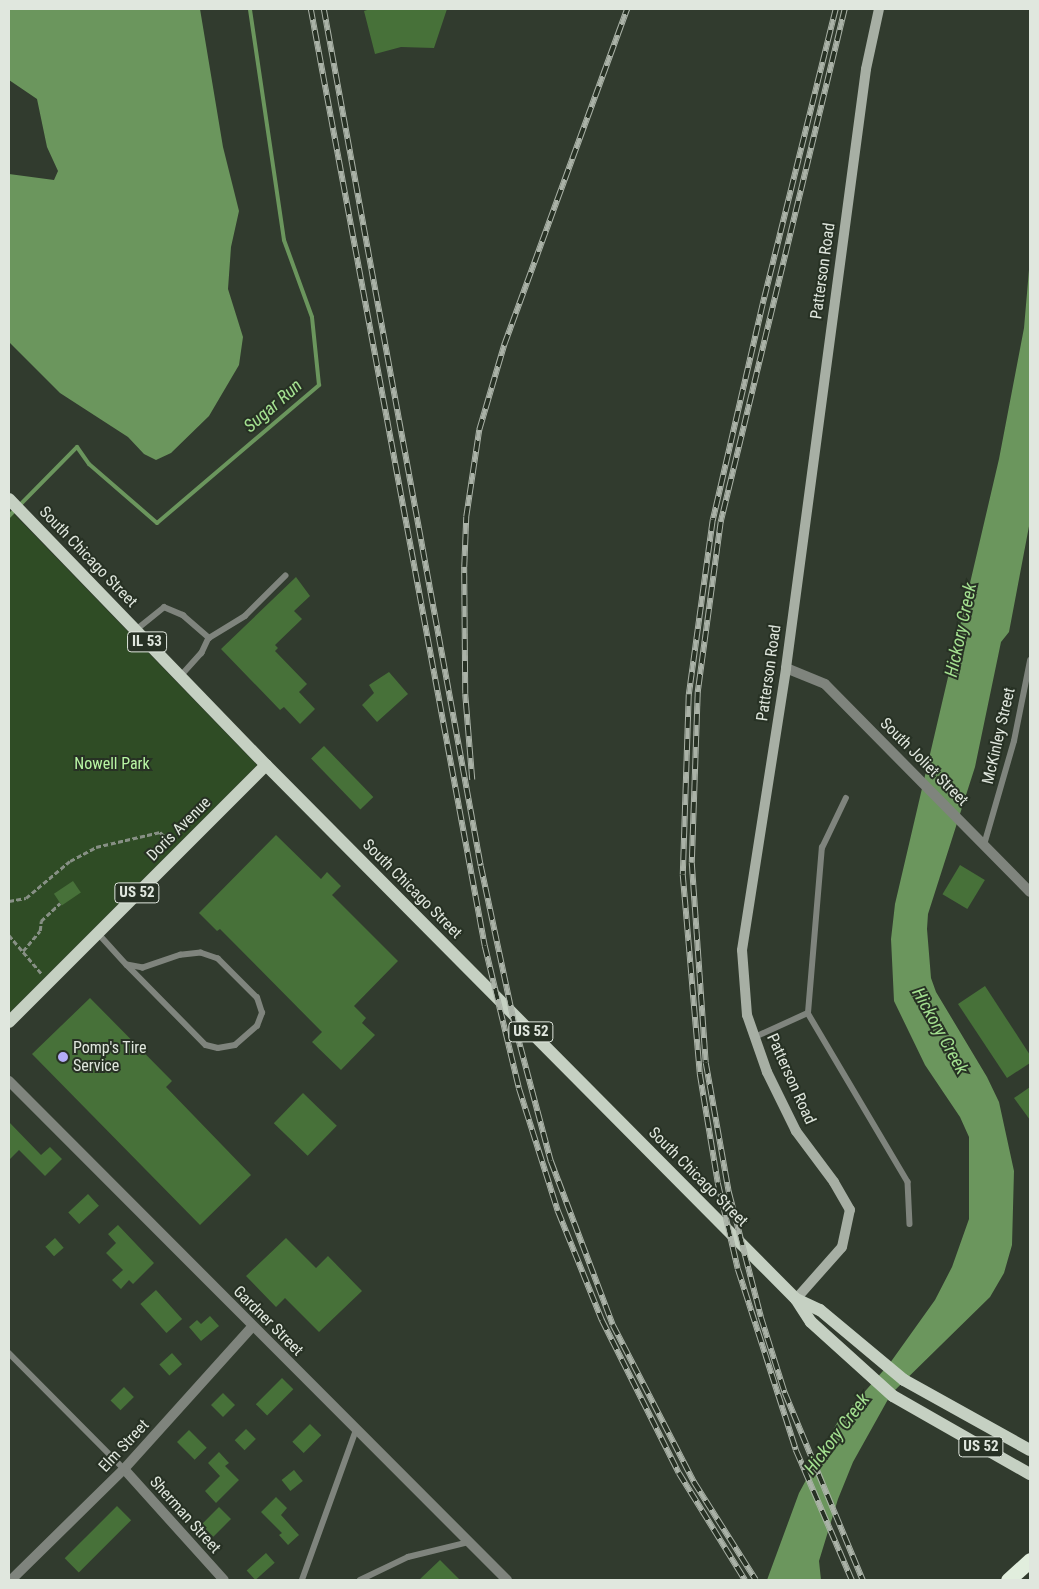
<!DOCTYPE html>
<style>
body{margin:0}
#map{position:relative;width:1039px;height:1589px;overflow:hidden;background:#313b2e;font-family:"Roboto Condensed",sans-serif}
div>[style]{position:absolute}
.green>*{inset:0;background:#2f4c25}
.water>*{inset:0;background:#6b965d}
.stream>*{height:4px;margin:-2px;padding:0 2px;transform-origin:2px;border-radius:2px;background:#6b965d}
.building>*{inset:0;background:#477139;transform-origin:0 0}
.path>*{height:2.5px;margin-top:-1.25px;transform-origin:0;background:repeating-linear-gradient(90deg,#879085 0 5px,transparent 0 7.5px)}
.lane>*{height:5.5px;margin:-2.75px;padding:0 2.75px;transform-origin:2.75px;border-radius:2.75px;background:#7f847d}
.street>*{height:10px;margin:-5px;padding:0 5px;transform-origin:5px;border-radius:5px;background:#7f847d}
.secondary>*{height:10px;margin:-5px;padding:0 5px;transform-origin:5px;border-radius:5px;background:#a7afa4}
.primary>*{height:12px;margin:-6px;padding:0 6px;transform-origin:6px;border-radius:6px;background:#c5d0c2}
.highway>*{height:15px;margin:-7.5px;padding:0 7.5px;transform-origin:7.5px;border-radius:7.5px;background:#e1eedd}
.rail>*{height:5.5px;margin-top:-2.75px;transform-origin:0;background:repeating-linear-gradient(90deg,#273124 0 11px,#aab2a7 0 22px);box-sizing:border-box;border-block:1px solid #aab2a7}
.dots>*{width:14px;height:14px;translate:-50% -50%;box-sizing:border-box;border:2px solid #273124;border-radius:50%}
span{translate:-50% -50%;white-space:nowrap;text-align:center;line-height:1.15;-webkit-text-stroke:4px #273124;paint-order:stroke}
.shield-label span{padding:1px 4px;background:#273124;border:1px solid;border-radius:4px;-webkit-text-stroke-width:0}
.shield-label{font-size:15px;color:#e0e7de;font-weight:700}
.street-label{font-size:16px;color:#e0e7de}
.park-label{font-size:16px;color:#b8f6a4}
.poi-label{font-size:16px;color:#e0e7de}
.left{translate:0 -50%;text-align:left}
.water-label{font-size:18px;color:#a4e190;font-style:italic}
.frame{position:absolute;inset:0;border:10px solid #e0e7de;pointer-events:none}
</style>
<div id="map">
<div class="green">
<i style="clip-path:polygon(9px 509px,257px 765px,9px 1013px)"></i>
</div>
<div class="water">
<i style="clip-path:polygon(9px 9px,200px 9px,223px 147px,239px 211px,231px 247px,228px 289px,243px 337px,239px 365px,209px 416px,171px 453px,156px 460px,144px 454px,128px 437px,60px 393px,9px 342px,9px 174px,54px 180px,58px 171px,47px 147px,37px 99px,9px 80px)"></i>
<i style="clip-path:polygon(1030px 258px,1030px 521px,1009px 632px,1001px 642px,975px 767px,928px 914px,927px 929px,931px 978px,936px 992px,987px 1077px,999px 1102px,1014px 1171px,1012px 1245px,1004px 1273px,990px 1297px,891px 1394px,853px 1462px,838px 1499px,819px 1561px,821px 1580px,767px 1580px,799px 1493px,837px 1423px,890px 1363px,935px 1300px,952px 1267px,969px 1219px,969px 1137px,960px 1117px,925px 1065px,894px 1001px,891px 939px,895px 904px,999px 459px,1024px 328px)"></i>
</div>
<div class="stream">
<i style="left:9px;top:516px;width:97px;rotate:-45.4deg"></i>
<i style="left:77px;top:447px;width:21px;rotate:55deg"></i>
<i style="left:89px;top:464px;width:90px;rotate:40.9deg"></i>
<i style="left:157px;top:523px;width:213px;rotate:-40.4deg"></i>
<i style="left:319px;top:385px;width:68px;rotate:-95.9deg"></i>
<i style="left:312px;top:317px;width:82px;rotate:-110deg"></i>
<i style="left:284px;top:240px;width:233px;rotate:-98.4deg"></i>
</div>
<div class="building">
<i style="clip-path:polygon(370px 9px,447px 9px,434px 48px,401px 47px,375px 54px,364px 11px)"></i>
<i style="clip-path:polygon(296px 577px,310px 596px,294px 611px,302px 619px,275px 645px,278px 648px,275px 651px,307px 684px,299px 692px,315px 709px,300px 724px,284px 707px,280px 710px,221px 649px)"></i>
<i style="clip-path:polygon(389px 672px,408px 694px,377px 722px,362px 705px,374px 693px,369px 685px)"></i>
<i style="left:324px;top:746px;width:71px;height:18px;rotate:46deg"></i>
<i style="clip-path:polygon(276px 835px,321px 879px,327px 872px,341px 886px,332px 895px,398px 961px,354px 1006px,366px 1018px,362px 1023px,375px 1035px,341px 1070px,312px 1042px,322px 1032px,220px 929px,217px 931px,199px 913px)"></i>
<i style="left:960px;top:865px;width:29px;height:34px;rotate:31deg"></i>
<i style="left:73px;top:881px;width:14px;height:23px;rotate:56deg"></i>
<i style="clip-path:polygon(985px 986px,1030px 1055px,1030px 1063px,1007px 1078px,958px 1004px)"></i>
<i style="clip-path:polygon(90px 998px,172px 1081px,166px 1087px,251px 1175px,200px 1225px,32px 1054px)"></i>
<i style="clip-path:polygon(1030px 1087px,1030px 1120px,1014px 1098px)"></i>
<i style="left:303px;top:1093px;width:47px;height:42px;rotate:44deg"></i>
<i style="clip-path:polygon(9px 1122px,41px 1155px,50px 1147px,62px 1159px,45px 1176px,19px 1150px,9px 1160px)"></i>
<i style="left:88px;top:1194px;width:16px;height:27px;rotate:47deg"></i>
<i style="clip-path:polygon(118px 1225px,154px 1263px,133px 1284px,129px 1280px,121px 1289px,112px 1280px,123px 1270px,106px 1253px,116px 1243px,108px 1234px)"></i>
<i style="left:55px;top:1238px;width:13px;height:13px;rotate:48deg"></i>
<i style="clip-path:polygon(286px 1238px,316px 1268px,328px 1256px,362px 1291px,319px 1332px,285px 1298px,276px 1307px,246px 1276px)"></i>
<i style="left:156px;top:1290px;width:39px;height:21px;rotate:48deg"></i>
<i style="clip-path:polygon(210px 1316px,219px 1326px,201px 1341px,189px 1327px,197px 1320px,201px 1324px)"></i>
<i style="left:172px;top:1353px;width:15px;height:17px;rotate:48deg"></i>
<i style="left:282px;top:1378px;width:16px;height:37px;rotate:45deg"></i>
<i style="left:124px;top:1387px;width:14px;height:19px;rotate:45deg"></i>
<i style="left:223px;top:1393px;width:17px;height:17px;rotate:45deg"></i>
<i style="left:310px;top:1424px;width:16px;height:25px;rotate:45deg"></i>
<i style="left:246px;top:1429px;width:14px;height:16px;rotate:45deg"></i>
<i style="left:189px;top:1430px;width:25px;height:17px;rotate:45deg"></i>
<i style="clip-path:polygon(219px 1452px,229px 1463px,225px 1466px,239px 1480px,216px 1503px,205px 1491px,220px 1476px,208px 1463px)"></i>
<i style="left:294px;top:1470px;width:14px;height:16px;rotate:51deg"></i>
<i style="clip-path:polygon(276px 1497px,287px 1508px,281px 1515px,299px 1535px,288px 1545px,279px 1535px,282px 1533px,261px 1512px)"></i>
<i style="left:117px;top:1506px;width:20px;height:74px;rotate:45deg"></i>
<i style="left:219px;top:1507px;width:17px;height:25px;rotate:45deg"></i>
<i style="left:266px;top:1553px;width:13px;height:26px;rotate:48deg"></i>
<i style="clip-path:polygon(440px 1560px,460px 1580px,419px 1580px)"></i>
</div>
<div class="path">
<i style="left:9px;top:901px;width:17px;rotate:-10deg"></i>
<i style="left:26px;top:898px;width:57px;rotate:-40.1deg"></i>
<i style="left:70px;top:861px;width:30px;rotate:-28deg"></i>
<i style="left:96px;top:847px;width:66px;rotate:-13.2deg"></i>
<i style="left:160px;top:832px;width:16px;rotate:43deg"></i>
<i style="left:9px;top:935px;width:51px;rotate:49.8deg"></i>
<i style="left:23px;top:951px;width:26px;rotate:-50deg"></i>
<i style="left:40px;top:931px;width:10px;rotate:-84deg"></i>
<i style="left:41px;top:921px;width:26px;rotate:-43deg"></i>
</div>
<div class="lane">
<i style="left:136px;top:630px;width:36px;rotate:-39deg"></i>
<i style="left:164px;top:607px;width:21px;rotate:23deg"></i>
<i style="left:183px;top:615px;width:35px;rotate:41deg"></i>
<i style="left:209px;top:638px;width:17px;rotate:115deg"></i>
<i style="left:202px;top:653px;width:31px;rotate:132deg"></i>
<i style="left:209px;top:638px;width:42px;rotate:-31.4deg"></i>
<i style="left:245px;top:616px;width:57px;rotate:-45deg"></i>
<i style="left:984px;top:845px;width:108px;rotate:-73.9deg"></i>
<i style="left:1014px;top:741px;width:82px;rotate:-78.7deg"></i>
<i style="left:98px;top:933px;width:43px;rotate:47.8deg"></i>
<i style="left:127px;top:965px;width:112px;rotate:45.4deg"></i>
<i style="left:206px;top:1045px;width:12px;rotate:14deg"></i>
<i style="left:218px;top:1048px;width:17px;rotate:-10deg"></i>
<i style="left:235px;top:1045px;width:29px;rotate:-41deg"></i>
<i style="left:257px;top:1026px;width:14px;rotate:-69deg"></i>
<i style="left:262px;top:1013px;width:16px;rotate:-108deg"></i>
<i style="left:257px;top:998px;width:55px;rotate:-135deg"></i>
<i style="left:218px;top:959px;width:18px;rotate:-161deg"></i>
<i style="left:201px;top:953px;width:20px;rotate:174deg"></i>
<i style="left:181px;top:955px;width:40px;rotate:161.1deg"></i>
<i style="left:143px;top:968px;width:16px;rotate:-169deg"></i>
<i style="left:808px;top:1013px;width:166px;rotate:-85.2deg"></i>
<i style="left:822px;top:848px;width:55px;rotate:-64.4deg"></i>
<i style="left:755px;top:1037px;width:58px;rotate:-24.4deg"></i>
<i style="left:808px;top:1013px;width:196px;rotate:59.4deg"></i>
<i style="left:908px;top:1182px;width:42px;rotate:87.3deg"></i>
<i style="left:9px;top:1353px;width:163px;rotate:45.2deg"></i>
<i style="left:302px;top:1580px;width:159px;rotate:-70.2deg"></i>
<i style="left:360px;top:1580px;width:53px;rotate:-25.6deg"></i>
<i style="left:408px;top:1557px;width:63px;rotate:-13.8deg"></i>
</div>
<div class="street">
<i style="left:786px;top:668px;width:42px;rotate:22.3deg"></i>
<i style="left:825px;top:684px;width:292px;rotate:45.4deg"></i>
<i style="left:9px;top:1081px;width:705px;rotate:45.06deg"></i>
<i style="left:124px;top:1469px;width:149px;rotate:48deg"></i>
<i style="left:11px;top:1580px;width:158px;rotate:-44.5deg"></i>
<i style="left:124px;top:1469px;width:191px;rotate:-48deg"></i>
</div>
<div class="secondary">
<i style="left:796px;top:1299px;width:69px;rotate:-48.5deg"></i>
<i style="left:842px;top:1247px;width:38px;rotate:-78deg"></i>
<i style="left:850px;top:1210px;width:32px;rotate:-120deg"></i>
<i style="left:834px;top:1182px;width:64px;rotate:-126.7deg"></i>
<i style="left:796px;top:1131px;width:66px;rotate:-116.2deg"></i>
<i style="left:767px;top:1072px;width:60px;rotate:-109.3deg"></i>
<i style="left:747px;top:1015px;width:65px;rotate:-94.4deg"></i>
<i style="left:742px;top:950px;width:285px;rotate:-81.1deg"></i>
<i style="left:786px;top:668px;width:604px;rotate:-82.39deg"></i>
<i style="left:866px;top:69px;width:61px;rotate:-77.8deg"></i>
</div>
<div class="primary">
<i style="left:9px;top:499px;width:370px;rotate:46deg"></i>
<i style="left:266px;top:765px;width:752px;rotate:45.22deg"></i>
<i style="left:796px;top:1299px;width:27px;rotate:57deg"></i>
<i style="left:811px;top:1322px;width:110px;rotate:42.1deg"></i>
<i style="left:893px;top:1396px;width:158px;rotate:29.7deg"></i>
<i style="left:9px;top:1022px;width:363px;rotate:-45deg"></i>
<i style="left:796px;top:1299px;width:26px;rotate:25deg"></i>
<i style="left:820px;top:1310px;width:109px;rotate:39.8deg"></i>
<i style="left:904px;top:1380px;width:144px;rotate:29.1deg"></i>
</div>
<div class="highway">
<i style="left:1008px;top:1580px;width:30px;rotate:-42deg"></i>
</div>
<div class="rail">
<i style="left:311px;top:9px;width:953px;rotate:79.48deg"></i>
<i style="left:485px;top:946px;width:146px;rotate:76.5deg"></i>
<i style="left:519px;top:1088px;width:129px;rotate:72.4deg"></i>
<i style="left:558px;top:1211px;width:118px;rotate:68deg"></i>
<i style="left:602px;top:1320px;width:171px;rotate:63.3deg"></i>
<i style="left:679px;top:1473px;width:126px;rotate:58.3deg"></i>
<i style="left:324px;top:9px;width:871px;rotate:79.62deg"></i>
<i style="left:481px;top:866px;width:164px;rotate:78deg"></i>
<i style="left:515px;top:1026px;width:140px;rotate:75.1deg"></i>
<i style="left:551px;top:1161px;width:175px;rotate:69.3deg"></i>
<i style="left:613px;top:1325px;width:177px;rotate:62.7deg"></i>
<i style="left:694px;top:1482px;width:116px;rotate:57.7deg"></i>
<i style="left:836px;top:9px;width:304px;rotate:103.9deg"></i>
<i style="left:763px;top:304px;width:222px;rotate:103deg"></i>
<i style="left:713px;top:520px;width:177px;rotate:97.8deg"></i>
<i style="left:689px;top:695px;width:180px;rotate:91.9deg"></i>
<i style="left:683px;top:875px;width:200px;rotate:85.1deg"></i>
<i style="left:700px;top:1074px;width:110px;rotate:80.6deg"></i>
<i style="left:718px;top:1183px;width:88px;rotate:76.9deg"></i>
<i style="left:738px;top:1269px;width:190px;rotate:72.2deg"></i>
<i style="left:796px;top:1450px;width:142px;rotate:66.7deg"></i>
<i style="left:845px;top:9px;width:528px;rotate:103.59deg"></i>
<i style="left:721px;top:522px;width:172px;rotate:97.7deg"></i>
<i style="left:698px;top:692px;width:171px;rotate:92deg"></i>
<i style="left:692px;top:863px;width:200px;rotate:86deg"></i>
<i style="left:706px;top:1063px;width:131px;rotate:79.9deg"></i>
<i style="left:729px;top:1192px;width:129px;rotate:75.6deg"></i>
<i style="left:761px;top:1317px;width:80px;rotate:72.5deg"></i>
<i style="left:785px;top:1393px;width:203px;rotate:67.4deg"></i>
<i style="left:472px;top:780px;width:86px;rotate:-94.7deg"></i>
<i style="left:465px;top:694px;width:127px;rotate:-90.5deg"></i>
<i style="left:464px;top:567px;width:50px;rotate:-87.7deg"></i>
<i style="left:466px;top:517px;width:88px;rotate:-81.5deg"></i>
<i style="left:479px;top:430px;width:89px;rotate:-73.6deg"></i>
<i style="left:504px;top:345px;width:358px;rotate:-69.9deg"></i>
</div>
<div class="dots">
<i style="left:63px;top:1057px;background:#b4acf9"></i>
</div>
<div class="shield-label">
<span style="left:147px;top:642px">IL 53</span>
<span style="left:137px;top:893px">US 52</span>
<span style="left:531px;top:1032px">US 52</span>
<span style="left:981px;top:1447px">US 52</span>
</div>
<div class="street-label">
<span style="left:823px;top:271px;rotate:-82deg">Patterson Road</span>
<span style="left:88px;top:557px;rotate:46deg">South Chicago Street</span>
<span style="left:769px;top:673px;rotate:-82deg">Patterson Road</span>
<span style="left:999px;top:736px;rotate:-77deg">McKinley Street</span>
<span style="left:924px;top:762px;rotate:45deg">South Joliet Street</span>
<span style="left:179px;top:829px;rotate:-45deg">Doris Avenue</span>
<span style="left:412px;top:889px;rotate:45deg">South Chicago Street</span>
<span style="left:791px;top:1079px;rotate:66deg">Patterson Road</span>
<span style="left:698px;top:1177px;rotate:45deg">South Chicago Street</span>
<span style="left:268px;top:1321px;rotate:45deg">Gardner Street</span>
<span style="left:124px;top:1446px;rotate:-47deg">Elm Street</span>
<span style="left:185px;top:1515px;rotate:48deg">Sherman Street</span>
</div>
<div class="park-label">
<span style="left:112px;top:764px">Nowell Park</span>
</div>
<div class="poi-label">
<span class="left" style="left:73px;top:1057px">Pomp's Tire<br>Service</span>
</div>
<div class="water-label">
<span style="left:273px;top:406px;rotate:-41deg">Sugar Run</span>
<span style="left:961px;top:630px;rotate:-78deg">Hickory Creek</span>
<span style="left:940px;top:1031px;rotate:61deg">Hickory Creek</span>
<span style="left:837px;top:1434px;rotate:-53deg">Hickory Creek</span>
</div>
<div class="frame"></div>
</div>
